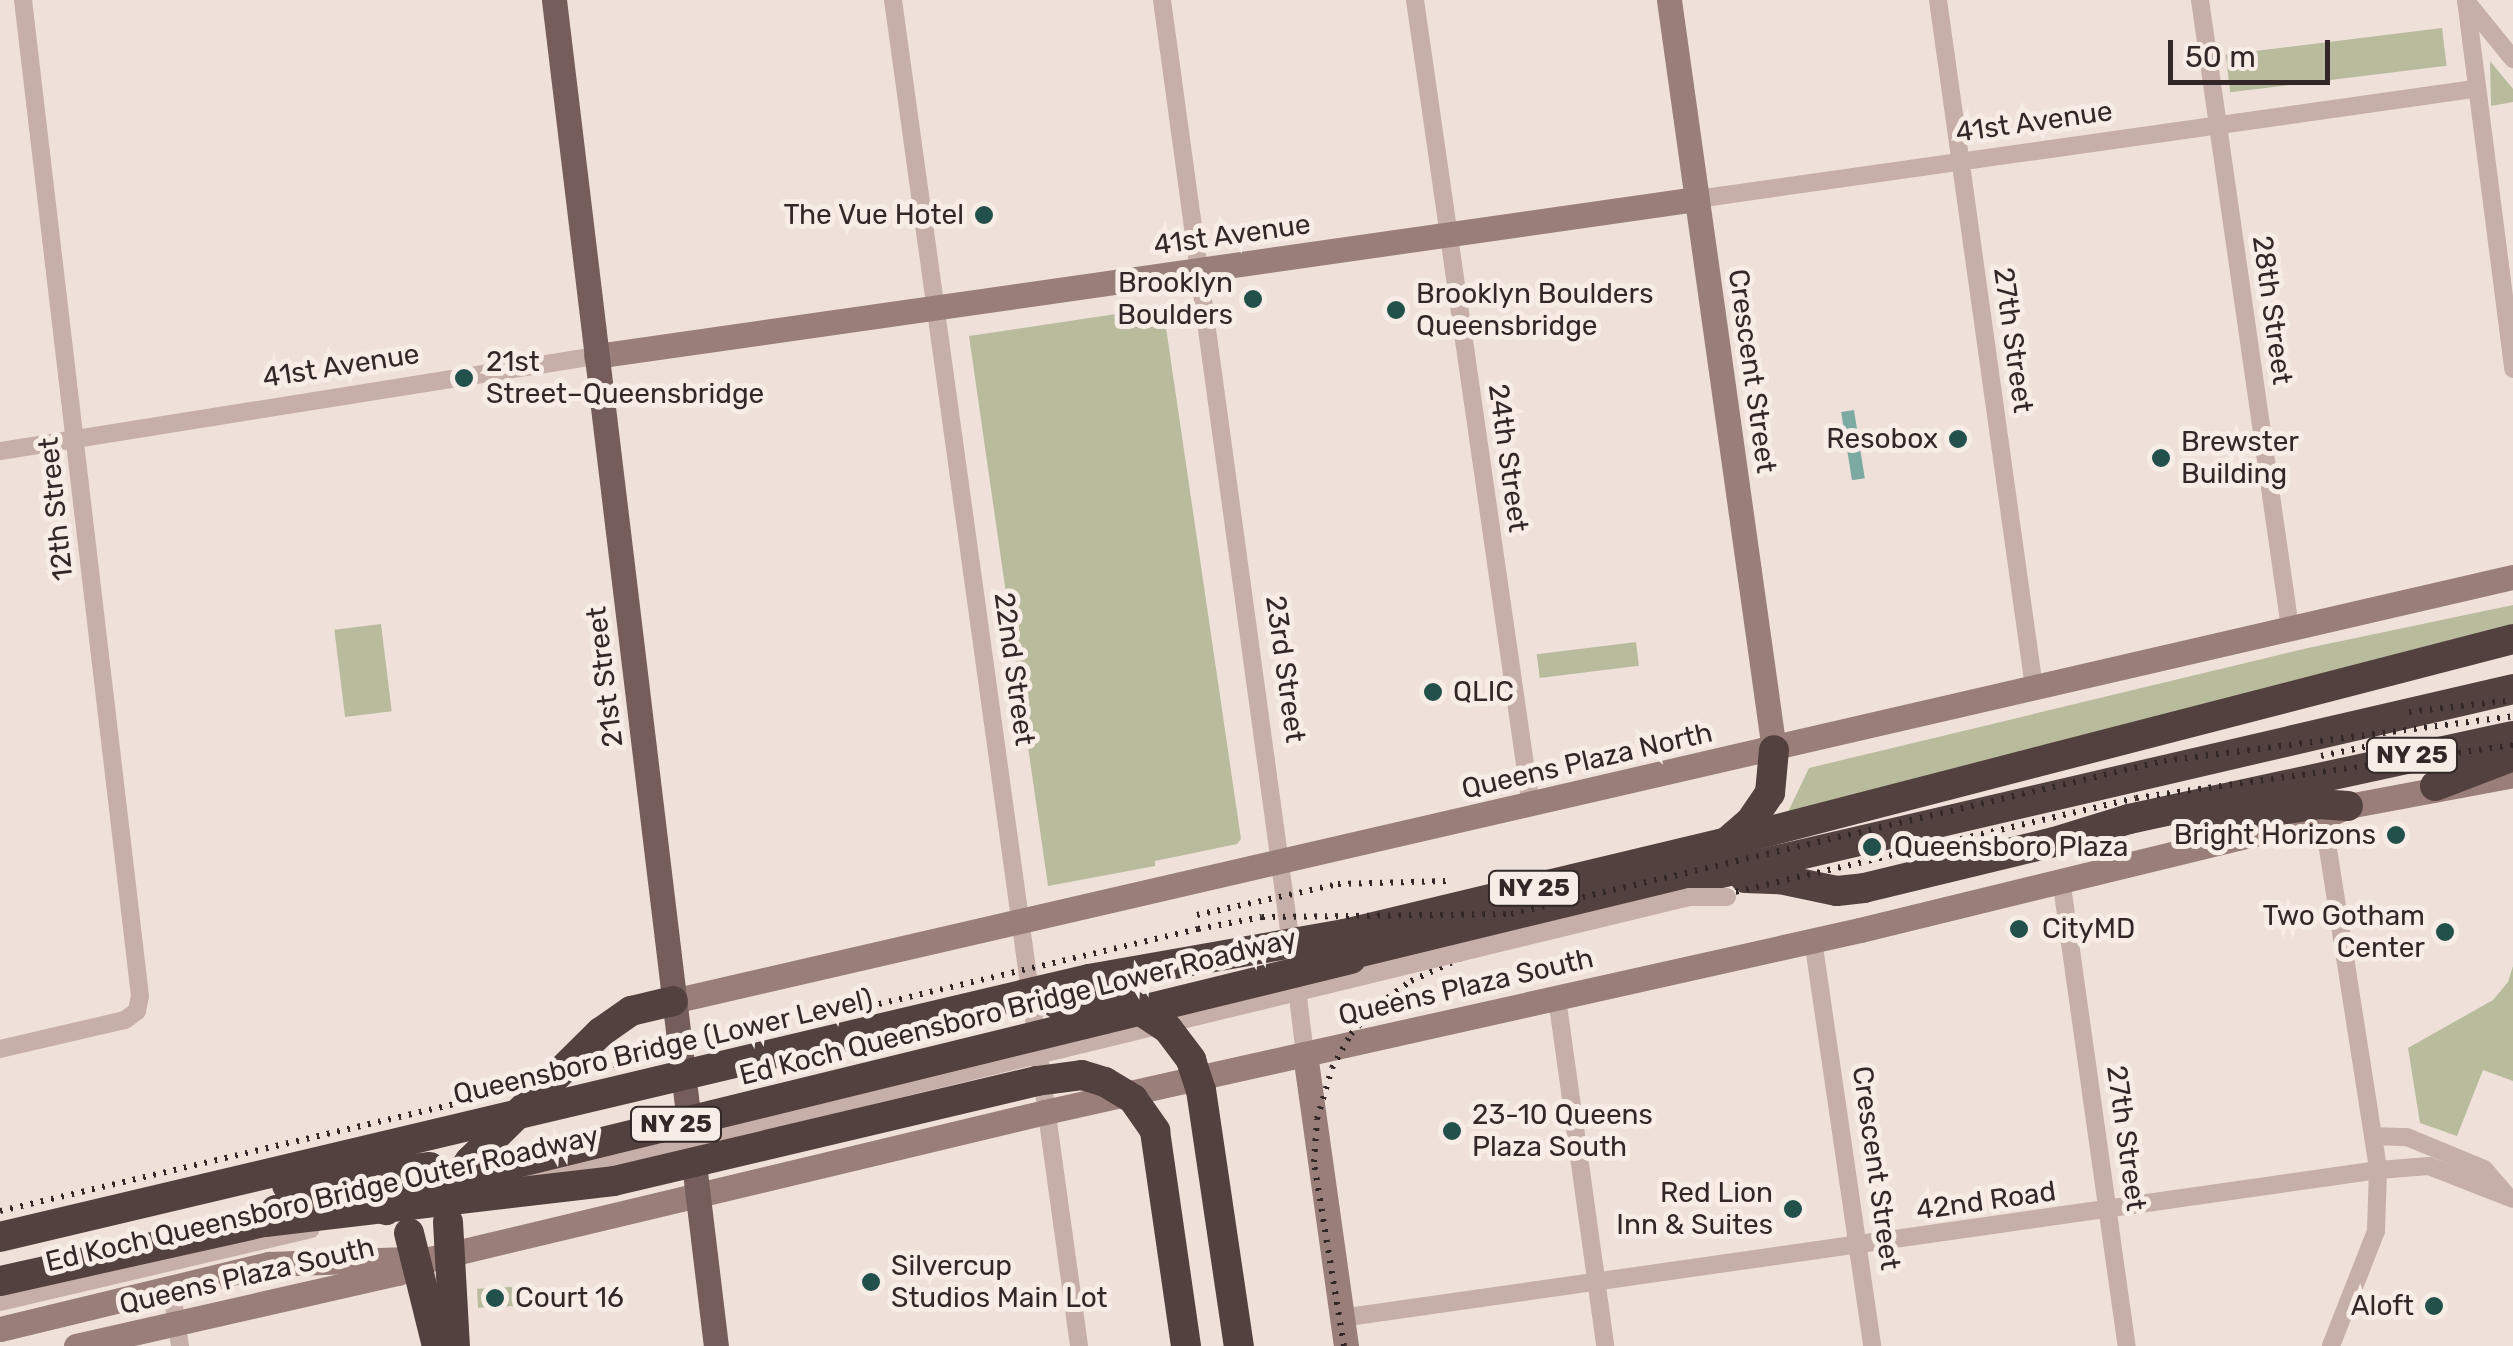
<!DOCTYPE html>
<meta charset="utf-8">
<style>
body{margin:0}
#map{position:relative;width:2513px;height:1346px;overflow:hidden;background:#efe1da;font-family:Rubik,sans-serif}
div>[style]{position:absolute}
.green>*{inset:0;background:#b8bc9c;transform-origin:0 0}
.water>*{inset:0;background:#7ca9a2;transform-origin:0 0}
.street>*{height:18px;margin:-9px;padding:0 9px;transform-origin:9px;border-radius:9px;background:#c6afa8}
.secondary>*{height:25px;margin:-12.5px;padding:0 12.5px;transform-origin:12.5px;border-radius:12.5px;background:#997e79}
.primary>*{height:25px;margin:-12.5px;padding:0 12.5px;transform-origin:12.5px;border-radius:12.5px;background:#745d5a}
.highway>*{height:30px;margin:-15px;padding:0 15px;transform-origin:15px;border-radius:15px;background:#53413f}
.rail>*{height:6px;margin-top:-3px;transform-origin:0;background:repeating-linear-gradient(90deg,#332827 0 2.5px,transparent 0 10.5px)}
.street-bridge>*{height:18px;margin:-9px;padding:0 9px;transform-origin:9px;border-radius:9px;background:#c6afa8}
.highway-bridge>*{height:30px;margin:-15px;padding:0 15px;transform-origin:15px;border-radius:15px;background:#53413f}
.dots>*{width:28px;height:28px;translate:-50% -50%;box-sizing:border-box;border:5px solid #f7ece6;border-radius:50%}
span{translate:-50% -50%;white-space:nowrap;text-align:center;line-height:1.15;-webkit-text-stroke:10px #f7ece6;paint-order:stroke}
.shield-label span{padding:2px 8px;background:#f7ece6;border:2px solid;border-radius:8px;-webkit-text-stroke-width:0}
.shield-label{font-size:25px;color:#332827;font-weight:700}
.street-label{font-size:28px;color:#332827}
.poi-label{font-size:28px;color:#332827}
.right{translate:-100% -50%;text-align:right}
.left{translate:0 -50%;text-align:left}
.scale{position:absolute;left:2168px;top:40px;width:162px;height:45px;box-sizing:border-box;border:5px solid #332827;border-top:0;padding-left:12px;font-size:30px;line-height:35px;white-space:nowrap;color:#332827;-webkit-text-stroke:8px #f7ece6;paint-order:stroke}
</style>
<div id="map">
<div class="green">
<i style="left:2442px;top:28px;width:38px;height:218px;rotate:83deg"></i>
<i style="clip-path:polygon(2490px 61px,2513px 89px,2513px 102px,2491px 106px)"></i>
<i style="clip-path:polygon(1163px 307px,1241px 839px,1237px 844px,1155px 861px,1155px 866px,1048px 886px,969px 336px)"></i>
<i style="clip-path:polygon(2513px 605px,2513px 624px,1788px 812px,1809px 768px,2308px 648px)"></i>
<i style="left:381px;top:624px;width:88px;height:47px;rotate:83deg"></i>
<i style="left:1636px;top:642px;width:24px;height:100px;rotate:83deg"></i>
<i style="clip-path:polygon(2513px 966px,2513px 1081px,2483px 1070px,2457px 1136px,2420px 1123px,2408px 1048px,2493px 1000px,2508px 982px)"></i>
<i style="left:512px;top:1287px;width:19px;height:35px;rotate:87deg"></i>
</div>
<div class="water">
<i style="left:1854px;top:410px;width:69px;height:13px;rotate:81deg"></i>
</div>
<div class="street">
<i style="left:893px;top:0;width:1359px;rotate:82.13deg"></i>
<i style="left:1162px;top:0;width:960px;rotate:82.22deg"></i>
<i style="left:1415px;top:0;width:814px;rotate:81.81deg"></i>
<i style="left:1938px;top:0;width:694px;rotate:82.05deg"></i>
<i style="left:2200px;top:0;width:634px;rotate:81.84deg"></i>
<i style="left:2466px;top:0;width:372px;rotate:82.7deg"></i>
<i style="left:2466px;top:1px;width:75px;rotate:51deg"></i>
<i style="left:1697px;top:199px;width:785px;rotate:-8.06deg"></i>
<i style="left:0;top:451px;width:604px;rotate:-9.06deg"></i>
<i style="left:2323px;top:817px;width:357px;rotate:81.1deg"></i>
<i style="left:2378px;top:1170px;width:61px;rotate:91.9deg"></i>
<i style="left:2376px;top:1231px;width:123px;rotate:111.4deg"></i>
<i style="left:2061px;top:879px;width:472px;rotate:82deg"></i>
<i style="left:1813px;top:940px;width:410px;rotate:81.7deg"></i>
<i style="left:1296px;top:981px;width:74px;rotate:83deg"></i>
<i style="left:1557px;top:998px;width:351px;rotate:82.1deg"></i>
<i style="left:0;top:1049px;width:128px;rotate:-13.1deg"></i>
<i style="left:125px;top:1020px;width:15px;rotate:-37deg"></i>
<i style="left:137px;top:1011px;width:15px;rotate:-79deg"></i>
<i style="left:140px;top:996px;width:1003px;rotate:-96.7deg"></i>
<i style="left:2373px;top:1136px;width:34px;rotate:2deg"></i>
<i style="left:2407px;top:1137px;width:83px;rotate:22.6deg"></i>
<i style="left:2484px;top:1169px;width:32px;rotate:49deg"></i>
<i style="left:171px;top:1287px;width:60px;rotate:81.3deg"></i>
<i style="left:1341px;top:1318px;width:1048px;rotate:-8.12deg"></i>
<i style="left:2378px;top:1170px;width:51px;rotate:-4.5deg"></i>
<i style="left:2429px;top:1166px;width:90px;rotate:21.4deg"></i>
</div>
<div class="secondary">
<i style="left:1669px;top:0;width:757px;rotate:82.03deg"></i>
<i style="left:596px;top:356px;width:1112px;rotate:-8.12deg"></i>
<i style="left:673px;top:1001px;width:1888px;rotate:-12.98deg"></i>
<i style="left:1305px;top:1054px;width:295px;rotate:82deg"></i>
<i style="left:0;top:1329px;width:277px;rotate:-13.6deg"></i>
<i style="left:269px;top:1264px;width:138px;rotate:-2.1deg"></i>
<i style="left:76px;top:1346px;width:330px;rotate:-12.8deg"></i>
<i style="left:398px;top:1273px;width:35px;rotate:-24deg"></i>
<i style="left:430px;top:1259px;width:632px;rotate:-13.44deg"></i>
<i style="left:1045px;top:1112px;width:835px;rotate:-12.59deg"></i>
<i style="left:1860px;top:930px;width:477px;rotate:-13.7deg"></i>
<i style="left:2323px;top:817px;width:27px;rotate:-24deg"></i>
<i style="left:2348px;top:806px;width:168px;rotate:-10.6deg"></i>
</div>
<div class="primary">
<i style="left:554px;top:0;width:1356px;rotate:83.14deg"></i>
</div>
<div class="highway">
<i style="left:2435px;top:786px;width:84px;rotate:-21deg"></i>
<i style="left:2191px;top:823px;width:129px;rotate:-8.4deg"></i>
<i style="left:2319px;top:804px;width:29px;rotate:4deg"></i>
<i style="left:1729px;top:840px;width:29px;rotate:-41deg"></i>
<i style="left:1751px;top:821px;width:34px;rotate:-56deg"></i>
<i style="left:1770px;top:793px;width:43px;rotate:-84.7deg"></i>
<i style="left:1745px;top:878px;width:34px;rotate:2deg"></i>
<i style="left:1779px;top:879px;width:59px;rotate:11.7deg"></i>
<i style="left:1837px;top:891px;width:27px;rotate:-6deg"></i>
<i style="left:1864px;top:888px;width:195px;rotate:-13.6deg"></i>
<i style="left:2054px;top:842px;width:78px;rotate:-17deg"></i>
<i style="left:2129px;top:819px;width:393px;rotate:-12.2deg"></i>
<i style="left:1344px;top:934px;width:391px;rotate:-13.5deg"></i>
<i style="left:1724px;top:843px;width:815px;rotate:-14.5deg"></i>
<i style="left:1351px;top:959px;width:1193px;rotate:-13.08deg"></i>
<i style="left:451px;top:1188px;width:33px;rotate:-55deg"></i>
<i style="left:470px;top:1161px;width:184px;rotate:-44.6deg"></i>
<i style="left:601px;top:1032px;width:37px;rotate:-35deg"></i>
<i style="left:631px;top:1011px;width:43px;rotate:-13.4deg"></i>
<i style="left:276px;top:1210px;width:64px;rotate:-11.7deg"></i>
<i style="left:339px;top:1197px;width:49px;rotate:15.5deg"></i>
</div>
<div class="rail">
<i style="left:2409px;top:712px;width:105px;rotate:-6.6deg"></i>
<i style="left:2321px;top:756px;width:54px;rotate:-11.7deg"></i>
<i style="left:1197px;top:915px;width:144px;rotate:-12.4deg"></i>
<i style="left:1338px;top:884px;width:109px;rotate:-1.6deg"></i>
<i style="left:0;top:1211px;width:1231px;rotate:-13.25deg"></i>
<i style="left:1198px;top:929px;width:65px;rotate:-10.6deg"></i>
<i style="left:1262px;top:917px;width:249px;rotate:-0.7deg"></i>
<i style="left:1511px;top:914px;width:671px;rotate:-13.19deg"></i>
<i style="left:2164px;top:761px;width:352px;rotate:-7.3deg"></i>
<i style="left:1344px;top:1346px;width:186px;rotate:-99.3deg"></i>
<i style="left:1314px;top:1162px;width:43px;rotate:-86deg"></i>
<i style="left:1317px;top:1119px;width:53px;rotate:-73.6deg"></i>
<i style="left:1332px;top:1068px;width:39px;rotate:-61deg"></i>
<i style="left:1351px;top:1034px;width:41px;rotate:-47deg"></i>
<i style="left:1379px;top:1004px;width:39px;rotate:-36deg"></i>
<i style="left:1411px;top:981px;width:65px;rotate:-24.6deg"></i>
<i style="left:1470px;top:954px;width:684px;rotate:-13.18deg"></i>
<i style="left:2136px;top:798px;width:381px;rotate:-8deg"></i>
</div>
<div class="street-bridge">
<i style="left:531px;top:1178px;width:1192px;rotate:-13.64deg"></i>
<i style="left:1689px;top:897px;width:38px"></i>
<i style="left:0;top:1302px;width:319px;rotate:-13.2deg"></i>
</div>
<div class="highway-bridge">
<i style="left:1056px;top:1003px;width:52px;rotate:-4.4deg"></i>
<i style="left:1108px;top:999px;width:25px;rotate:14deg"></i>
<i style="left:1132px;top:1005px;width:43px;rotate:33.7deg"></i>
<i style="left:1168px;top:1029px;width:39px;rotate:53deg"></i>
<i style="left:1191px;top:1060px;width:32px;rotate:72deg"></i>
<i style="left:1201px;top:1090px;width:259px;rotate:81.6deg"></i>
<i style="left:287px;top:1185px;width:144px;rotate:-7.2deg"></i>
<i style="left:402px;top:1191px;width:977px;rotate:-13.74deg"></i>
<i style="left:448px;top:1222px;width:124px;rotate:86.8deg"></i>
<i style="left:409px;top:1233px;width:116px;rotate:76.1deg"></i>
<i style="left:0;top:1237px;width:1119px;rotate:-13.33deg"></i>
<i style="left:1089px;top:979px;width:259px;rotate:-10deg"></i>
<i style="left:0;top:1281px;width:271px;rotate:-12.6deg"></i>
<i style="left:265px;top:1222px;width:351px;rotate:-6.7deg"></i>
<i style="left:614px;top:1181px;width:435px;rotate:-13.3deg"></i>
<i style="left:1037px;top:1081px;width:45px;rotate:-7.6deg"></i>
<i style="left:1082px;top:1075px;width:24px;rotate:17deg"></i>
<i style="left:1105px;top:1082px;width:33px;rotate:31deg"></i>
<i style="left:1133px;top:1099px;width:39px;rotate:55deg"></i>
<i style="left:1155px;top:1131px;width:217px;rotate:81.8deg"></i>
</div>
<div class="dots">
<i style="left:984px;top:215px;background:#21514a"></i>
<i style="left:1253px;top:299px;background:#21514a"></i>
<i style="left:1396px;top:310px;background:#21514a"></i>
<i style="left:464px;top:378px;background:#21514a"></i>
<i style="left:1958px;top:439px;background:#21514a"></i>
<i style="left:2161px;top:458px;background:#21514a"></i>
<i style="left:1433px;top:692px;background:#21514a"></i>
<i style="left:2396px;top:835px;background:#21514a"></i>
<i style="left:1872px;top:847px;background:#21514a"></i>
<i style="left:2019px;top:929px;background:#21514a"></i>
<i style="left:2445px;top:932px;background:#21514a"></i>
<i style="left:1452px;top:1131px;background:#21514a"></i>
<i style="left:1793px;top:1209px;background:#21514a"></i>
<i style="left:871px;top:1282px;background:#21514a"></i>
<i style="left:495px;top:1298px;background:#21514a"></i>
<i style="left:2434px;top:1306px;background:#21514a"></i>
</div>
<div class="shield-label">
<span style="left:2412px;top:755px">NY 25</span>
<span style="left:1534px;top:888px">NY 25</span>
<span style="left:676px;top:1124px">NY 25</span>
</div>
<div class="street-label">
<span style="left:2034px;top:122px;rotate:-8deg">41st Avenue</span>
<span style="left:1232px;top:235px;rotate:-8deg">41st Avenue</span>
<span style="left:2272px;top:310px;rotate:82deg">28th Street</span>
<span style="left:2013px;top:340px;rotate:82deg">27th Street</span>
<span style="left:341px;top:366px;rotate:-9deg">41st Avenue</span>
<span style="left:1752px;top:371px;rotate:82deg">Crescent Street</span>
<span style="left:1508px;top:458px;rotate:82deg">24th Street</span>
<span style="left:56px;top:509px;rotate:-96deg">12th Street</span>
<span style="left:1014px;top:669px;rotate:82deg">22nd Street</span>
<span style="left:1285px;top:669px;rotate:82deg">23rd Street</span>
<span style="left:605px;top:677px;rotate:-97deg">21st Street</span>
<span style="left:1587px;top:761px;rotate:-13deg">Queens Plaza North</span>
<span style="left:1466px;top:987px;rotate:-13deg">Queens Plaza South</span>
<span style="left:1018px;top:1007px;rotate:-14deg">Ed Koch Queensboro Bridge Lower Roadway</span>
<span style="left:663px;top:1047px;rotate:-13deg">Queensboro Bridge (Lower Level)</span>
<span style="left:2126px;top:1138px;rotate:82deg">27th Street</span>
<span style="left:1876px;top:1168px;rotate:82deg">Crescent Street</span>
<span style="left:322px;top:1199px;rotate:-13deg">Ed Koch Queensboro Bridge Outer Roadway</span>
<span style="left:1986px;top:1201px;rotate:-8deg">42nd Road</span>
<span style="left:247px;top:1276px;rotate:-13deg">Queens Plaza South</span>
</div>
<div class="poi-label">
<span class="right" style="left:964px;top:215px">The Vue Hotel</span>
<span class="right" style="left:1233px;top:299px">Brooklyn<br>Boulders</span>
<span class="left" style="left:1416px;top:310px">Brooklyn Boulders<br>Queensbridge</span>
<span class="left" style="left:486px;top:378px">21st<br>Street–Queensbridge</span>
<span class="right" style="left:1938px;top:439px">Resobox</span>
<span class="left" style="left:2181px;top:458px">Brewster<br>Building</span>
<span class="left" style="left:1453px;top:692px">QLIC</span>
<span class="right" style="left:2376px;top:835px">Bright Horizons</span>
<span class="left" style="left:1894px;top:847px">Queensboro Plaza</span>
<span class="right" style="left:2425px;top:932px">Two Gotham<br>Center</span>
<span class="left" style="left:2042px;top:929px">CityMD</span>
<span class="left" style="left:1472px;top:1131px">23-10 Queens<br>Plaza South</span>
<span class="right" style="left:1773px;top:1209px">Red Lion<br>Inn &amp; Suites</span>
<span class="left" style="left:891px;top:1282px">Silvercup<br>Studios Main Lot</span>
<span class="left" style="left:515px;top:1298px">Court 16</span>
<span class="right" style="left:2414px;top:1306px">Aloft</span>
</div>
<div class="scale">50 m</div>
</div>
